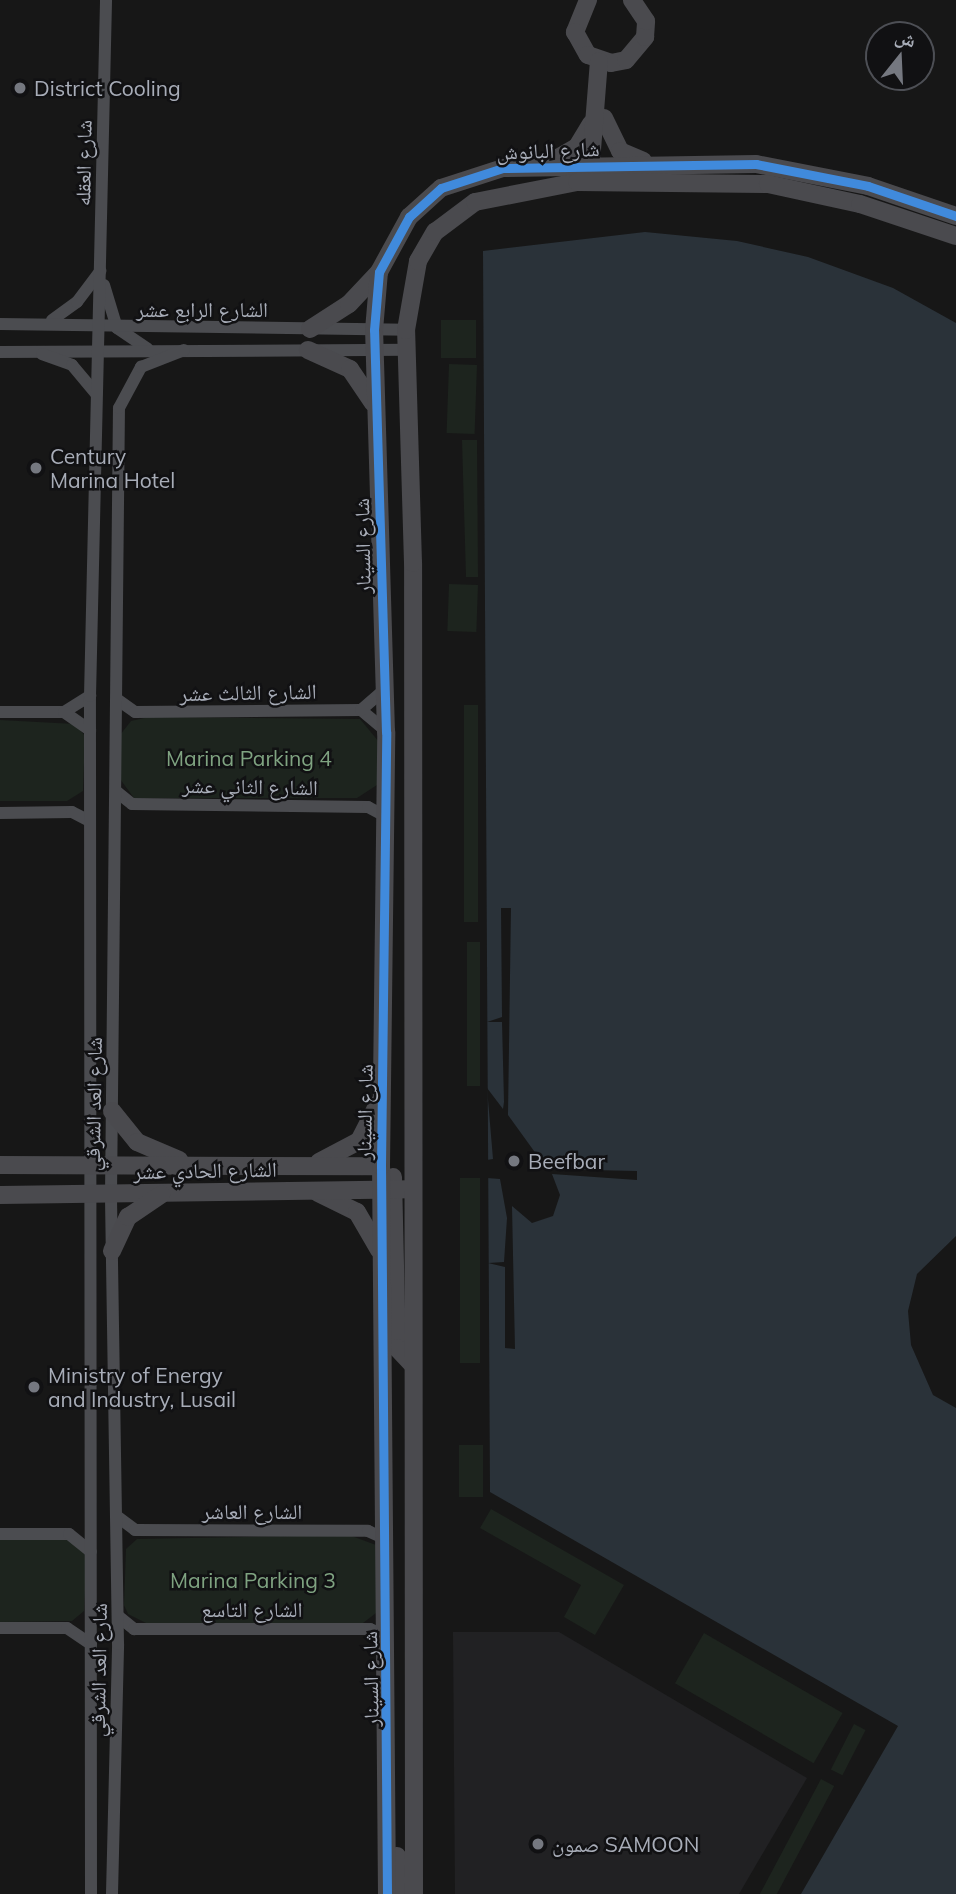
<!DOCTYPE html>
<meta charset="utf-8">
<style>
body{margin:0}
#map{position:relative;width:956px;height:1894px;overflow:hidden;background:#171717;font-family:Mulish,"Noto Naskh Arabic",sans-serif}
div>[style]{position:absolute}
.built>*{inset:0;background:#212123}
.green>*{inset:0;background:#1d241e;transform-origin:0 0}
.water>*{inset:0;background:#2a3239}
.pier>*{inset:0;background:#171717}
.street>*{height:12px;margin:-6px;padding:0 6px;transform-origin:6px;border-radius:6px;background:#4b4c50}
.secondary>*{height:18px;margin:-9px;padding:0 9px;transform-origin:9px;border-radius:9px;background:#4a4a4e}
.cycleway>*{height:9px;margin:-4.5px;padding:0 4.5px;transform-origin:4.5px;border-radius:4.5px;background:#408adc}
.dots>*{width:19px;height:19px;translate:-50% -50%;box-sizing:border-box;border:4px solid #111113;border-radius:50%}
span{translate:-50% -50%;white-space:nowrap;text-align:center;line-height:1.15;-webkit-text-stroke:5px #111113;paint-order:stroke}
.poi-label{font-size:21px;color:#a8adb8}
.left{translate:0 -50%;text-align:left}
.street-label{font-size:21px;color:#a8adb8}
.park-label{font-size:21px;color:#7fa381}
.north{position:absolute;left:865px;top:21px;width:70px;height:70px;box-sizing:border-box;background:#111113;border:2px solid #4d4f55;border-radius:50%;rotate:18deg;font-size:19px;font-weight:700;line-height:28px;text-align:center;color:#a8adb8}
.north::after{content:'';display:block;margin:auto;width:24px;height:32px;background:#757880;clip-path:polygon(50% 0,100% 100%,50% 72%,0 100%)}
</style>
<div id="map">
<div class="built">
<i style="clip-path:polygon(453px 1632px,559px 1632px,807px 1778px,739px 1894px,455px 1894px)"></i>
</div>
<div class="green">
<i style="left:476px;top:320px;width:38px;height:35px;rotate:90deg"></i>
<i style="left:449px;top:364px;width:28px;height:69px;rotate:2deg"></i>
<i style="clip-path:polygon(462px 440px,477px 440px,478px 577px,466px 577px)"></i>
<i style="left:449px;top:584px;width:29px;height:47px;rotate:2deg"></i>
<i style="left:478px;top:705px;width:217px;height:14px;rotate:90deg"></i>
<i style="clip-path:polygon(149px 717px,360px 719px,379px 742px,377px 785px,357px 798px,134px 798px,120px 779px,120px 735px,131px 721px)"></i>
<i style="clip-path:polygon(0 720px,75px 724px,85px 736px,83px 791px,67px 801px,0 801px)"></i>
<i style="left:480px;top:942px;width:144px;height:13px;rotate:90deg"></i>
<i style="left:460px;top:1178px;width:20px;height:185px"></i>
<i style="left:459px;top:1445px;width:24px;height:52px"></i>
<i style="clip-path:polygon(491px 1509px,624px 1585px,595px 1635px,564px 1617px,581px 1585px,480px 1528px)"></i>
<i style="clip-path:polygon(349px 1535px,376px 1545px,380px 1610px,363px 1623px,148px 1624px,128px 1614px,124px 1605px,126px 1549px,137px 1539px)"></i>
<i style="clip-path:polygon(0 1539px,66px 1539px,87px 1552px,84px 1611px,72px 1621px,0 1622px)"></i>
<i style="left:704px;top:1633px;width:160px;height:58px;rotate:30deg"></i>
<i style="left:854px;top:1724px;width:13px;height:51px;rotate:27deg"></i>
<i style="left:821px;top:1779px;width:15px;height:133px;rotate:28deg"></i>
</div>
<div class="water">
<i style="clip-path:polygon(645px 232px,737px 241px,808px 257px,893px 288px,956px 323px,956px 1236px,917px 1274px,908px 1311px,911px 1345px,933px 1395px,956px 1408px,956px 1894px,801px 1894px,898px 1726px,490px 1492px,483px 251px)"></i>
</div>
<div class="pier">
<i style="clip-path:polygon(501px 908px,511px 908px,508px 1115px,547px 1169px,637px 1171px,637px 1180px,552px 1174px,560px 1195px,553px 1216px,532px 1223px,512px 1206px,515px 1349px,505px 1348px,505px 1267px,488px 1263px,504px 1262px,507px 1218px,500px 1179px,487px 1178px,487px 1160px,493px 1159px,487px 1088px,503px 1109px,504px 1102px,502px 1022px,487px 1022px,502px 1017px)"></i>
</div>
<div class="street">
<i style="left:104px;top:285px;width:45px;rotate:73.2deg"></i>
<i style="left:117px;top:328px;width:37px;rotate:34deg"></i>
<i style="left:52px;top:320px;width:31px;rotate:-36deg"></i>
<i style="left:77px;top:302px;width:39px;rotate:-53deg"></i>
<i style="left:0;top:324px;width:406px;rotate:0.8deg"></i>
<i style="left:0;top:352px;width:406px;rotate:-0.3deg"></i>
<i style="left:42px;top:354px;width:32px;rotate:20deg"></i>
<i style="left:72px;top:365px;width:38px;rotate:50deg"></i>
<i style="left:118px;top:700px;width:21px;rotate:35deg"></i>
<i style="left:135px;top:712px;width:226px;rotate:-0.5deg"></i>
<i style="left:361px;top:710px;width:31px;rotate:40deg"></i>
<i style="left:361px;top:710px;width:32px;rotate:-41deg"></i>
<i style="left:0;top:712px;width:64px"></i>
<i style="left:64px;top:712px;width:31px;rotate:-32deg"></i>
<i style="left:64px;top:712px;width:32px;rotate:35deg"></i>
<i style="left:117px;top:792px;width:19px;rotate:39deg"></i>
<i style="left:132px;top:804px;width:236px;rotate:0.7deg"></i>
<i style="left:368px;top:807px;width:17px;rotate:28deg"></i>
<i style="left:0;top:813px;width:72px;rotate:-0.8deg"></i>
<i style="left:72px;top:812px;width:20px;rotate:27deg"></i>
<i style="left:118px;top:1517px;width:21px;rotate:37deg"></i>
<i style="left:135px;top:1530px;width:233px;rotate:0.2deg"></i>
<i style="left:368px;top:1531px;width:17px;rotate:24deg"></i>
<i style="left:0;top:1534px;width:69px"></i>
<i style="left:69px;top:1534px;width:28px;rotate:39deg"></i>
<i style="left:118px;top:1616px;width:21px;rotate:39deg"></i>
<i style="left:134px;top:1629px;width:236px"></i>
<i style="left:370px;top:1629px;width:19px;rotate:25deg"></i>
<i style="left:0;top:1628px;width:67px"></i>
<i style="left:67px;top:1628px;width:29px;rotate:34deg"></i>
<i style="left:91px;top:1894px;width:1198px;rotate:-90.05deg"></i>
<i style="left:90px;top:696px;width:696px;rotate:-88.68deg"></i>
<i style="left:112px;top:1894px;width:250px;rotate:-88.6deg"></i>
<i style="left:118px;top:1644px;width:449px;rotate:-90.9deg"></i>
<i style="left:111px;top:1195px;width:787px;rotate:-89.42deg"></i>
<i style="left:119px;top:408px;width:47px;rotate:-61.8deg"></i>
<i style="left:141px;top:367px;width:46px;rotate:-21.6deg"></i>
</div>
<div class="secondary">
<i style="left:588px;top:0;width:35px;rotate:112deg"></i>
<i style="left:575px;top:32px;width:26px;rotate:61deg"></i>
<i style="left:588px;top:55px;width:24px;rotate:19deg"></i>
<i style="left:611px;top:63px;width:15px;rotate:-11deg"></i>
<i style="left:626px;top:60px;width:30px;rotate:-50deg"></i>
<i style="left:645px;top:37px;width:16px;rotate:-86deg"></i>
<i style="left:646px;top:21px;width:25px;rotate:-124deg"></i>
<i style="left:604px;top:118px;width:37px;rotate:64deg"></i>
<i style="left:620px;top:151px;width:25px;rotate:23deg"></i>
<i style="left:549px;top:163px;width:32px;rotate:-30deg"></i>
<i style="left:577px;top:147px;width:27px;rotate:-59deg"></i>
<i style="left:590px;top:175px;width:114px;rotate:-85.5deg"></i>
<i style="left:310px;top:329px;width:46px;rotate:-32.7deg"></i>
<i style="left:349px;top:304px;width:44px;rotate:-46.8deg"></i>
<i style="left:308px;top:350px;width:46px;rotate:24.3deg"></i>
<i style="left:350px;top:369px;width:41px;rotate:55.9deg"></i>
<i style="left:112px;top:1111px;width:40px;rotate:51deg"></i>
<i style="left:137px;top:1142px;width:46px;rotate:23.2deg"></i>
<i style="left:319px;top:1162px;width:45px;rotate:-27.7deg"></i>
<i style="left:359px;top:1141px;width:42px;rotate:-62.8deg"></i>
<i style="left:0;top:1165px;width:381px;rotate:0.2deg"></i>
<i style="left:393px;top:1177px;width:171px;rotate:88.7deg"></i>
<i style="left:397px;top:1348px;width:21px;rotate:47deg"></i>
<i style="left:318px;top:1193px;width:43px;rotate:26deg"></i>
<i style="left:357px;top:1212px;width:44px;rotate:59.9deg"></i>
<i style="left:0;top:1195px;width:411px;rotate:-0.8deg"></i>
<i style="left:112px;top:1251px;width:38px;rotate:-65deg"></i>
<i style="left:128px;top:1217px;width:40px;rotate:-34deg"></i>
<i style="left:397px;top:1856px;width:38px;rotate:85deg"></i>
<i style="left:387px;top:1894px;width:728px;rotate:-90.47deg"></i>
<i style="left:381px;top:1166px;width:434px;rotate:-89.3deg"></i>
<i style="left:386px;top:732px;width:402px;rotate:-91.7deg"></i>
<i style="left:374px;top:330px;width:58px;rotate:-85.1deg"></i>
<i style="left:379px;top:272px;width:63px;rotate:-61.4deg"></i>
<i style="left:409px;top:217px;width:43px;rotate:-42.2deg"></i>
<i style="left:441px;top:188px;width:65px;rotate:-17.9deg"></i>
<i style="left:503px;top:168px;width:253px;rotate:-0.9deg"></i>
<i style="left:756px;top:164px;width:114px;rotate:11.1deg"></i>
<i style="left:868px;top:186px;width:93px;rotate:18.8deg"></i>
<i style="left:414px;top:1894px;width:1331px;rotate:-90.04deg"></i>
<i style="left:413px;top:563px;width:233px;rotate:-91.7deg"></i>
<i style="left:406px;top:330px;width:70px;rotate:-80.1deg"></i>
<i style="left:418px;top:261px;width:34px;rotate:-60deg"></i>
<i style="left:435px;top:232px;width:50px;rotate:-36.9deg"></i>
<i style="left:475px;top:202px;width:104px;rotate:-11.1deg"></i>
<i style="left:577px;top:182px;width:191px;rotate:0.6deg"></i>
<i style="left:768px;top:184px;width:94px;rotate:12.3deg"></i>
<i style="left:860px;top:204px;width:101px;rotate:18.4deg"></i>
</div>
<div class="cycleway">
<i style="left:387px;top:1894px;width:728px;rotate:-90.47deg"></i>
<i style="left:381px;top:1166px;width:434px;rotate:-89.3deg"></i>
<i style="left:386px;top:732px;width:402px;rotate:-91.7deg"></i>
<i style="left:374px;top:330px;width:58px;rotate:-85.1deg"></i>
<i style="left:379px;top:272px;width:63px;rotate:-61.4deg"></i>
<i style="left:409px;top:217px;width:43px;rotate:-42.2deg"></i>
<i style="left:441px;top:188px;width:65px;rotate:-17.9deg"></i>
<i style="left:503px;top:168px;width:253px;rotate:-0.9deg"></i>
<i style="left:756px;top:164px;width:114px;rotate:11.1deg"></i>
<i style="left:868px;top:186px;width:93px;rotate:18.8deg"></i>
</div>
<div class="dots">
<i style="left:20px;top:88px;background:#757880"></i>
<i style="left:36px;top:468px;background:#757880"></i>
<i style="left:514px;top:1161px;background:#757880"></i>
<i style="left:34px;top:1387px;background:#757880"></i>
<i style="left:538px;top:1844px;background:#757880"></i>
</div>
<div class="poi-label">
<span class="left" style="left:34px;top:88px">District Cooling</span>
<span class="left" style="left:50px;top:468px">Century<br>Marina Hotel</span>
<span class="left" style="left:528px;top:1161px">Beefbar</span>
<span class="left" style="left:48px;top:1387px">Ministry of Energy<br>and Industry, Lusail</span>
<span class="left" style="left:552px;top:1844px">صمون SAMOON</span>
</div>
<div class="street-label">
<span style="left:548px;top:150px;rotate:-2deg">شارع البانوش</span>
<span style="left:83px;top:163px;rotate:-89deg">شارع العقله</span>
<span style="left:202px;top:309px">الشارع الرابع عشر</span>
<span style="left:362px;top:546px;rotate:-91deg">شارع السينار</span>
<span style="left:248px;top:692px;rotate:-1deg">الشارع الثالث عشر</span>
<span style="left:250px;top:786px;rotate:1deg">الشارع الثاني عشر</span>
<span style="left:93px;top:1104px;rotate:-89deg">شارع العد الشرقي</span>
<span style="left:364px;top:1112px;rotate:-89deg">شارع السينار</span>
<span style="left:205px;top:1170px;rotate:-1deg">الشارع الحادي عشر</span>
<span style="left:252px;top:1511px">الشارع العاشر</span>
<span style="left:252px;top:1609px">الشارع التاسع</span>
<span style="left:98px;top:1670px;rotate:-89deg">شارع العد الشرقي</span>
<span style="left:370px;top:1679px;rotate:-91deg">شارع السينار</span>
</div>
<div class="park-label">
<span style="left:249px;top:758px">Marina Parking 4</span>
<span style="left:253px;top:1580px">Marina Parking 3</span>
</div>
<div class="north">ش</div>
</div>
